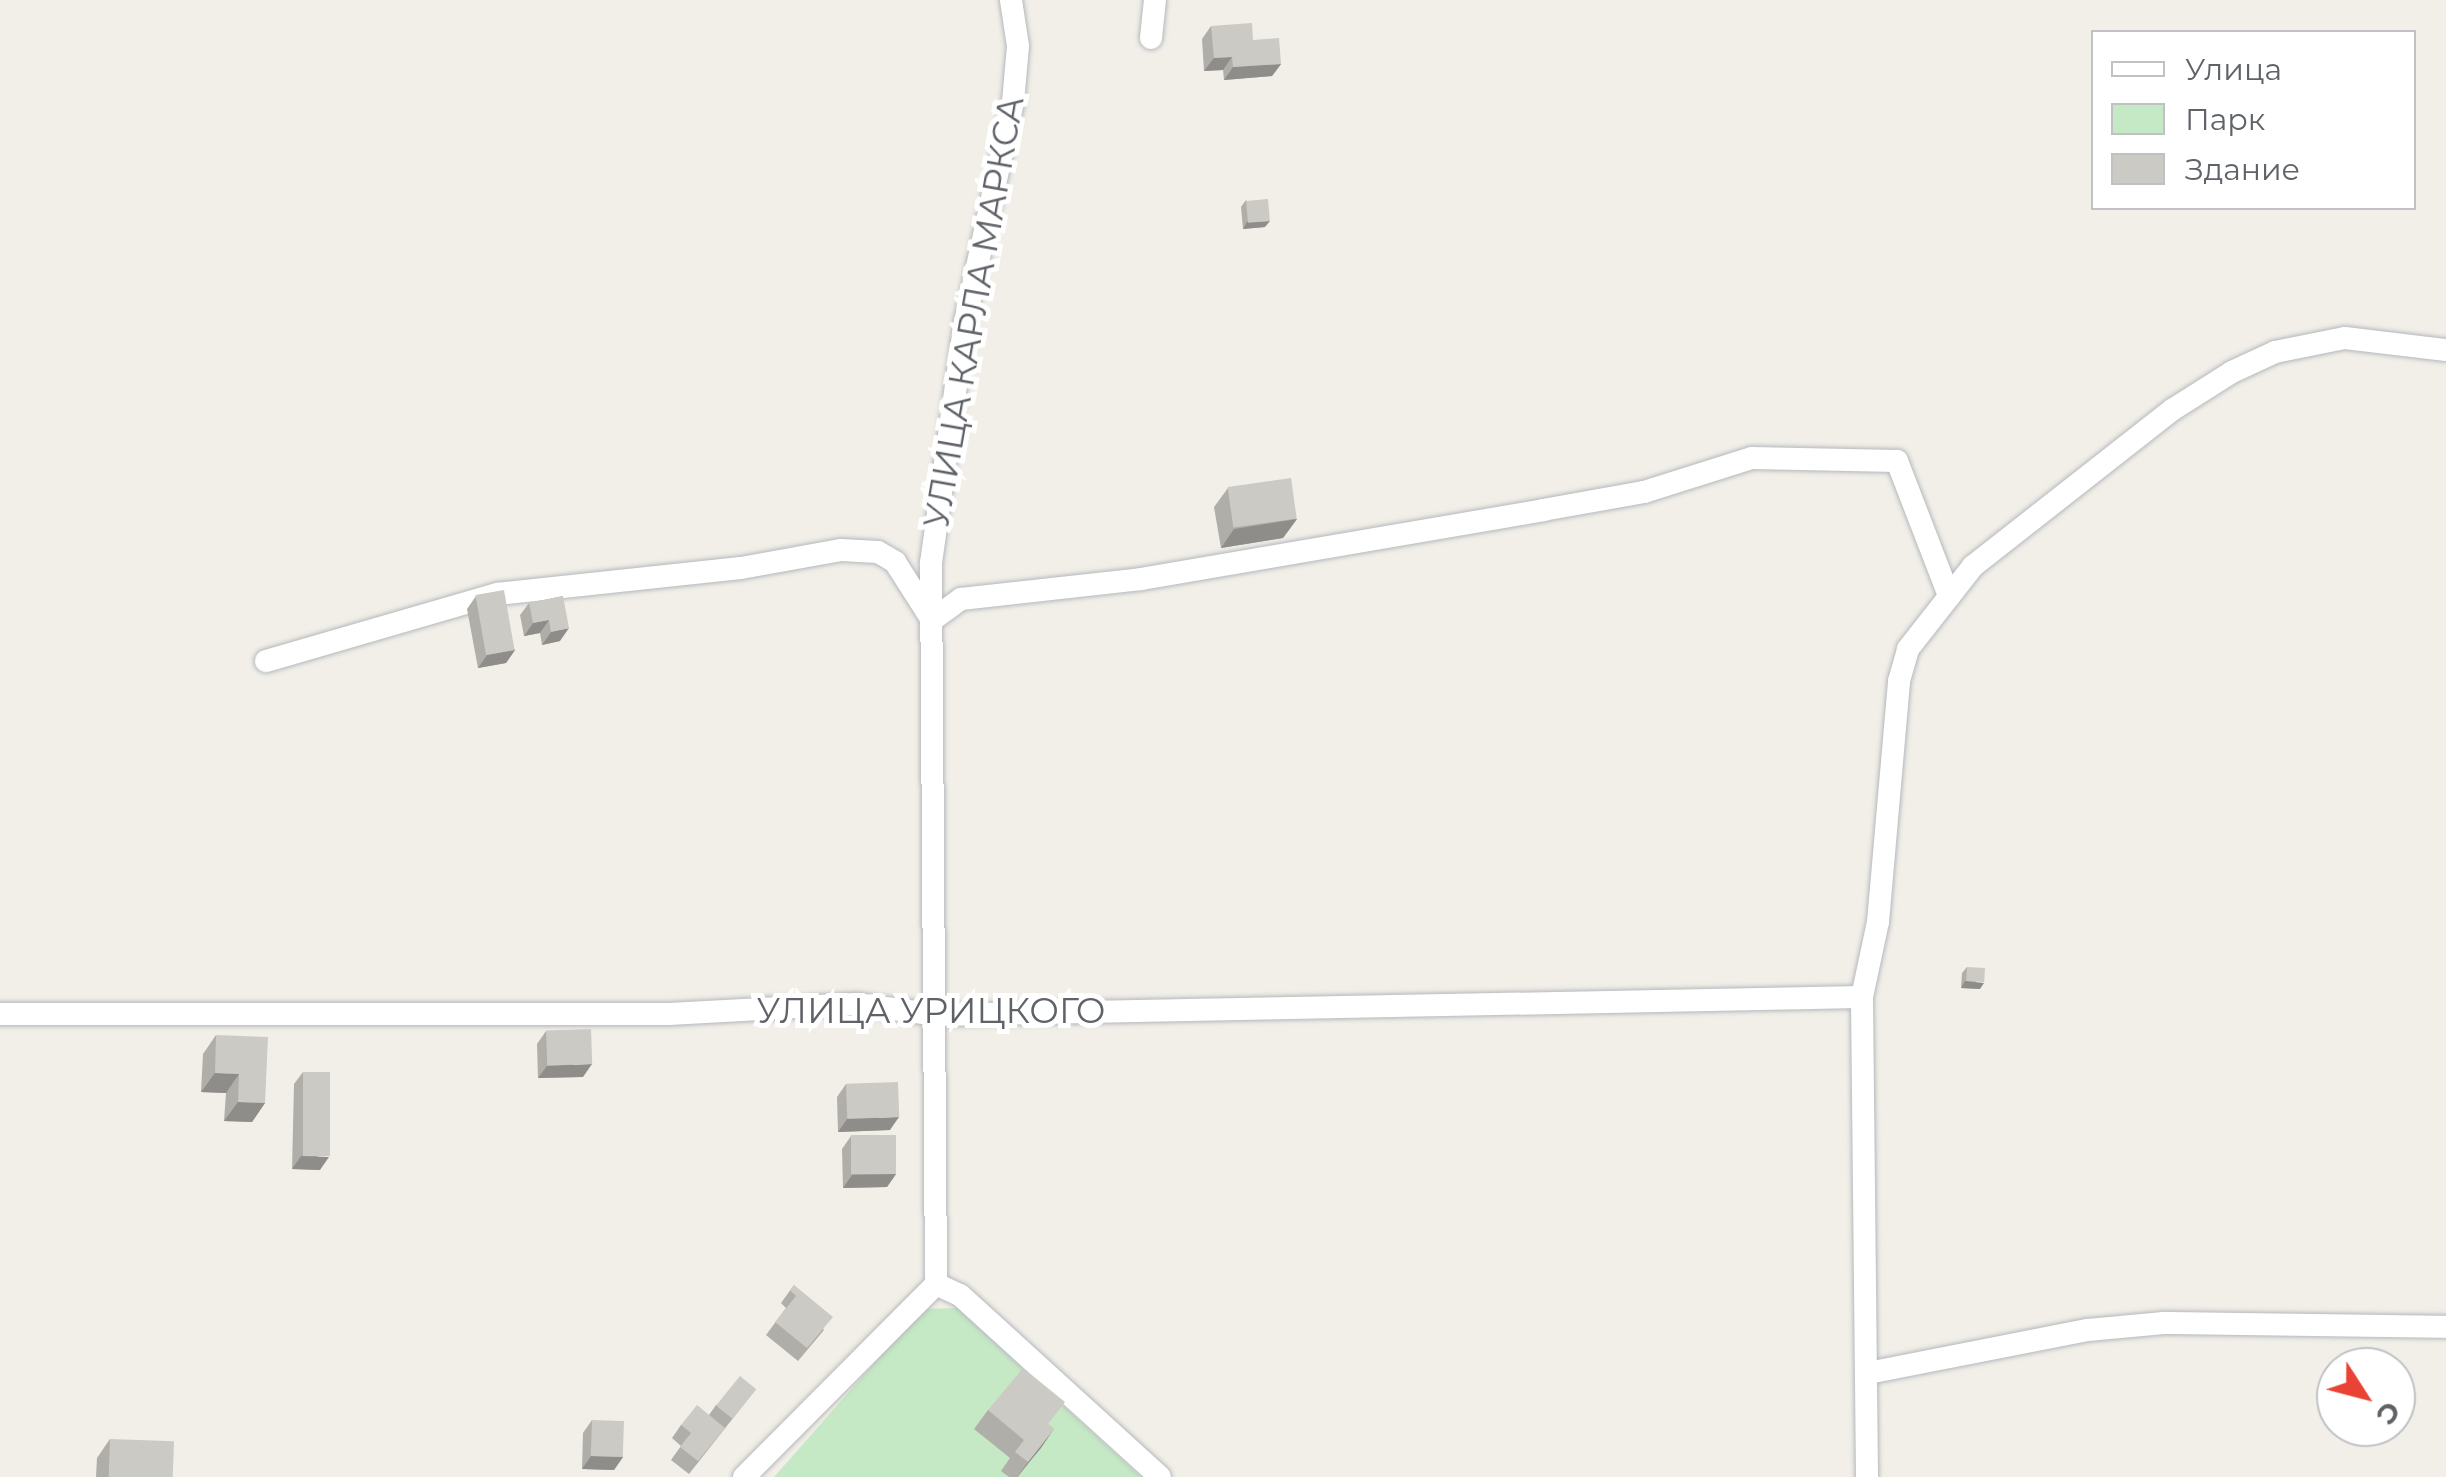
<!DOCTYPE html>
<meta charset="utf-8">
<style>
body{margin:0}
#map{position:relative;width:2446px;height:1477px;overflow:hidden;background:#f1efe8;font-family:Montserrat,sans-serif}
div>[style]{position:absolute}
.green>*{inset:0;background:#c5e8c5}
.roads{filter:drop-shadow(0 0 2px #b5b8bc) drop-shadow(0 0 2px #b5b8bc)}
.minor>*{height:22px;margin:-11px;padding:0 11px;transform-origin:11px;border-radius:11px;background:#fff}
.wall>*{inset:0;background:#afaea9}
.shaded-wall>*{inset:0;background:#8f8d8a}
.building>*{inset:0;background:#cccac5;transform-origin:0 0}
span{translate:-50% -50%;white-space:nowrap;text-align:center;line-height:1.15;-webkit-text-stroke:10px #fff;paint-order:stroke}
.street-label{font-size:35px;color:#5f6368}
.legend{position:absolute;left:2091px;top:30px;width:325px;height:180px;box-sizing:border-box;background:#fff;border:2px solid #bfc1c3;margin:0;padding:12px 18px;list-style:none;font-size:30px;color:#5f6368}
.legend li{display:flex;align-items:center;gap:20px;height:50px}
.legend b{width:50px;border:2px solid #bfc1c3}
.north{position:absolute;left:2316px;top:1347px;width:100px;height:100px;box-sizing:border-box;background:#fff;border:2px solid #bfc1c3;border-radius:50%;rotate:126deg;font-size:28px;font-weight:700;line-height:40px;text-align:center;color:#5f6368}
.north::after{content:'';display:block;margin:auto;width:35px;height:45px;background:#ea4335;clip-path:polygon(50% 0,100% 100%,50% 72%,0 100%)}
</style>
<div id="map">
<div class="green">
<i style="clip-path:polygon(957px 1308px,1141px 1477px,774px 1477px,922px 1309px)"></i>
</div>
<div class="roads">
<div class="minor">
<i style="left:1151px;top:38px;width:38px;rotate:-84deg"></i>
<i style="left:266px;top:661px;width:241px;rotate:-16.2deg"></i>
<i style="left:497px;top:594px;width:245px;rotate:-6.1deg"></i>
<i style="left:741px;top:568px;width:102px;rotate:-10.2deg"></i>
<i style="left:841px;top:550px;width:37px;rotate:3deg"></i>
<i style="left:878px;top:552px;width:20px;rotate:30deg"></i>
<i style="left:895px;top:562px;width:69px;rotate:57.5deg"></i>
<i style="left:932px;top:620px;width:36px;rotate:-36deg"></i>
<i style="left:961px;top:599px;width:181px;rotate:-6.3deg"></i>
<i style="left:1141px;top:579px;width:408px;rotate:-9.7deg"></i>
<i style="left:1543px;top:510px;width:103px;rotate:-10.1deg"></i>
<i style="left:1644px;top:492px;width:113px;rotate:-17.5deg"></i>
<i style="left:1752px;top:458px;width:145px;rotate:1.2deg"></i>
<i style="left:1897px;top:461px;width:145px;rotate:68.9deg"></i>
<i style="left:0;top:1014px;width:669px"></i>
<i style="left:669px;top:1014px;width:187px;rotate:-3.1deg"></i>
<i style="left:856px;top:1004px;width:83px;rotate:7.6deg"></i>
<i style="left:938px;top:1015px;width:924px;rotate:-1.12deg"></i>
<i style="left:936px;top:1284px;width:721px;rotate:-90.4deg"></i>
<i style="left:931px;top:563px;width:243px;rotate:-82deg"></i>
<i style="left:965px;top:322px;width:225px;rotate:-77.7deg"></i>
<i style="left:1013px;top:102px;width:56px;rotate:-84.9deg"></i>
<i style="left:1018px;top:46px;width:47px;rotate:-98.7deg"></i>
<i style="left:1868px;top:1373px;width:224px;rotate:-11.1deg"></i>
<i style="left:2088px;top:1330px;width:76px;rotate:-5.3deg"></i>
<i style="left:2164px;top:1323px;width:282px;rotate:0.8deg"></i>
<i style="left:744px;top:1477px;width:272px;rotate:-45.1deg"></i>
<i style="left:936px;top:1284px;width:26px;rotate:25deg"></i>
<i style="left:960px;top:1295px;width:270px;rotate:42.3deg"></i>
<i style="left:1867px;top:1477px;width:480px;rotate:-90.6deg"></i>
<i style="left:1862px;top:997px;width:77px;rotate:-78deg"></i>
<i style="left:1878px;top:922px;width:242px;rotate:-85deg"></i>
<i style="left:1899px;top:681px;width:33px;rotate:-74deg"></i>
<i style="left:1908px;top:649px;width:105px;rotate:-51.9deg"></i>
<i style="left:1973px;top:566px;width:253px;rotate:-38.1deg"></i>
<i style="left:2172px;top:410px;width:71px;rotate:-32.3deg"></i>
<i style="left:2232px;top:372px;width:47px;rotate:-24.9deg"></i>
<i style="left:2275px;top:352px;width:71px;rotate:-11.3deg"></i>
<i style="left:2345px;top:338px;width:102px;rotate:6.8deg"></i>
</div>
</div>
<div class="wall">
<i style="clip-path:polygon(1211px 26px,1253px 40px,1281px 64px,1272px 76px,1224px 80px,1223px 70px,1204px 71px,1202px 39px)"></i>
<i style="clip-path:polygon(1246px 200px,1265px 227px,1243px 229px,1241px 207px)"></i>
<i style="clip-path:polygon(1228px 488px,1297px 519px,1283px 538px,1221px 548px,1214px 507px)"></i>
<i style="clip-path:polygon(476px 596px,515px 650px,506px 663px,478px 668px,467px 609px)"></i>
<i style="clip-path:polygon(563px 596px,560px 641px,542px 645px,540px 633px,524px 636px,520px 615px,529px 603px)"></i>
<i style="clip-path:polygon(1967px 967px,1980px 989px,1961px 988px,1962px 973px)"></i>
<i style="clip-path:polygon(546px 1031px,583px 1077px,538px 1078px,537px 1044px)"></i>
<i style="clip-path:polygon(216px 1035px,265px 1103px,252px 1122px,224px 1121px,226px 1093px,201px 1092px,203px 1054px)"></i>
<i style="clip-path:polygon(303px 1072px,320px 1170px,292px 1169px,294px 1084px)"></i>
<i style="clip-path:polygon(846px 1084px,890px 1130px,838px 1132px,837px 1097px)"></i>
<i style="clip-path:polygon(851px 1136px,896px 1174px,887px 1187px,843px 1188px,842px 1149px)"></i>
<i style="clip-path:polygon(794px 1285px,824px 1330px,798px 1361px,766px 1335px,786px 1308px,781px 1303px)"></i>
<i style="clip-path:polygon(756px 1389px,689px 1474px,671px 1460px,681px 1446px,672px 1438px,681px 1425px,709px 1415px,716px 1405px)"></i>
<i style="clip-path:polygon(988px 1410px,1049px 1425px,1054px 1429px,1018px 1477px,1009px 1477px,1001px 1471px,1010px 1458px,974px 1429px)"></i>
<i style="clip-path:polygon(592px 1420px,623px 1457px,614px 1470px,582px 1469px,583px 1433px)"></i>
<i style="clip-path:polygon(110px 1439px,172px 1477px,96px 1477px,97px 1458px)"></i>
</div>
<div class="shaded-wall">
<i style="clip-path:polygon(1232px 57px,1223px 70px,1204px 71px,1214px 58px)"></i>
<i style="clip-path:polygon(1281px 64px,1272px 76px,1224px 80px,1233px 67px)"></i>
<i style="clip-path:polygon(1270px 221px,1265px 227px,1243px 229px,1247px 222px)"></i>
<i style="clip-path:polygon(1297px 519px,1283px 538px,1221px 548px,1234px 529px)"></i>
<i style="clip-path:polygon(549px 620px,540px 633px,524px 636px,533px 623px)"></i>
<i style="clip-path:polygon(569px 628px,560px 641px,542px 645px,551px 632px)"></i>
<i style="clip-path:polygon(515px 650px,506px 663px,478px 668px,487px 655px)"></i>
<i style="clip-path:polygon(1965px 981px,1984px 983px,1980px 989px,1961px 988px)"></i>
<i style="clip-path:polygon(592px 1064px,583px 1077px,538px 1078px,547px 1066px)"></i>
<i style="clip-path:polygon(215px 1073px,239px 1074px,226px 1093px,201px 1092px)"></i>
<i style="clip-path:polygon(238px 1102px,265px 1103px,252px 1122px,224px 1121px)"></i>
<i style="clip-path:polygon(899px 1117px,890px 1130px,838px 1132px,847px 1119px)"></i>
<i style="clip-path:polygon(301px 1156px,329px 1157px,320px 1170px,292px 1169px)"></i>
<i style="clip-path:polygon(896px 1174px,887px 1187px,843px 1188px,852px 1175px)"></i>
<i style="clip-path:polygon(1054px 1429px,1041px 1448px,1017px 1477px,1028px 1462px)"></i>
<i style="clip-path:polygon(591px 1456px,623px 1457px,614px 1470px,582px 1469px)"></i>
</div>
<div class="building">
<i style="clip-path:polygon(1252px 23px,1253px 40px,1279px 38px,1281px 64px,1233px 67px,1232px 57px,1214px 58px,1211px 26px)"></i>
<i style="left:1268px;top:199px;width:22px;height:22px;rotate:85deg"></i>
<i style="left:1291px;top:478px;width:41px;height:64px;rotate:82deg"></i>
<i style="left:504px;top:590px;width:61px;height:29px;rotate:80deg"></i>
<i style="clip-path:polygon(563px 596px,569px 628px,551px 632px,549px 620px,533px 623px,529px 603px)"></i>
<i style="left:1967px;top:967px;width:18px;height:14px;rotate:3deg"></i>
<i style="left:591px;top:1029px;width:35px;height:45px;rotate:88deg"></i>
<i style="clip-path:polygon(216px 1035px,268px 1037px,265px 1103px,238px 1102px,239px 1074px,215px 1073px)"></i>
<i style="left:303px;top:1072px;width:27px;height:84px"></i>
<i style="left:898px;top:1082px;width:35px;height:52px;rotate:88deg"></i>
<i style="left:896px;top:1135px;width:39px;height:45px;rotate:90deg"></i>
<i style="clip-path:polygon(794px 1285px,833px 1317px,807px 1348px,775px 1322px,796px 1296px,790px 1290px)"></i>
<i style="clip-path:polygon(1023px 1368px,1065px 1402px,1048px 1424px,1054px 1429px,1028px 1462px,1015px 1452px,1024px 1440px,988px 1410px)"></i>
<i style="left:740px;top:1376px;width:21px;height:38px;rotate:39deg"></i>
<i style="clip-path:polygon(697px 1405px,725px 1428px,698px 1461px,680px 1447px,691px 1433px,681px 1425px)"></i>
<i style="left:592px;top:1420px;width:32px;height:36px;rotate:2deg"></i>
<i style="left:110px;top:1439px;width:64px;height:38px;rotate:2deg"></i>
</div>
<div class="street-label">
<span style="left:974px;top:312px;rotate:-80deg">УЛИЦА КАРЛА МАРКСА</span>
<span style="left:931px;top:1011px">УЛИЦА УРИЦКОГО</span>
</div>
<ul class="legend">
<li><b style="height:12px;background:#fff"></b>Улица</li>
<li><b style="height:28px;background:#c5e8c5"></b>Парк</li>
<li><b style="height:28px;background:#cccac5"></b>Здание</li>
</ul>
<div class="north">С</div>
</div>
